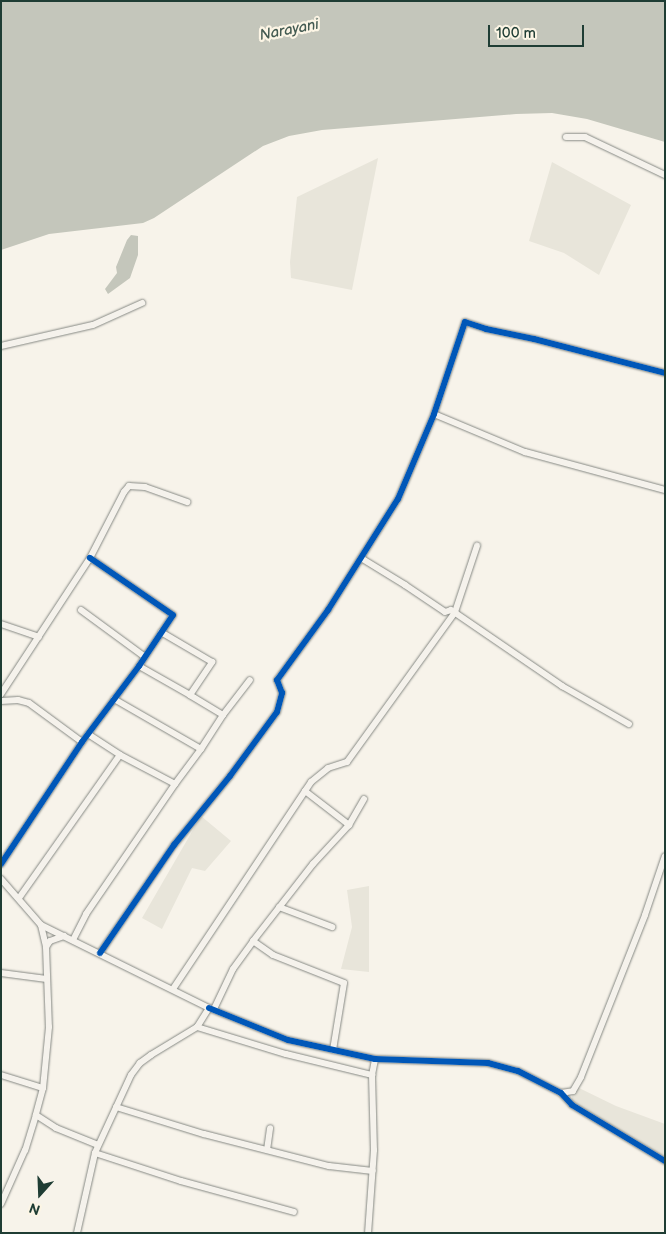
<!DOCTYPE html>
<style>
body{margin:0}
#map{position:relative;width:666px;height:1234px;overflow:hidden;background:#f7f3ea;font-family:"Balsamiq Sans",sans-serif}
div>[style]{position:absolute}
.green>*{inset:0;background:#e8e5da}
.water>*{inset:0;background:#c4c6bb}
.roads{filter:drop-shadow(0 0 1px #868984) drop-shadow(0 0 1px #868984)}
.minor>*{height:6px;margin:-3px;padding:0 3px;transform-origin:3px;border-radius:3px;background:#f5f2ec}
.cycleway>*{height:6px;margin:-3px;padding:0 3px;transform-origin:3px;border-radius:3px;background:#0057b8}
span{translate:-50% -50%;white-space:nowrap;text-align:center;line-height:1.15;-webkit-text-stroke:4.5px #fcf5e5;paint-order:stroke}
.water-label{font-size:15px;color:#435a51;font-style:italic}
.frame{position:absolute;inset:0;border:2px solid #1f3d34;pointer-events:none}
.north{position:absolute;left:15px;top:1169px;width:50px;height:50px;-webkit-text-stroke:4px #fcf5e5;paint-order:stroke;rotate:200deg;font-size:14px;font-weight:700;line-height:20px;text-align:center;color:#1f3d34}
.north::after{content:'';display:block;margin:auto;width:18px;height:22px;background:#1f3d34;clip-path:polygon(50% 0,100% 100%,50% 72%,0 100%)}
.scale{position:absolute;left:488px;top:25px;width:96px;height:22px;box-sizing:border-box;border:2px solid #1f3d34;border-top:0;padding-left:6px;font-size:15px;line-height:18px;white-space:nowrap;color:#1f3d34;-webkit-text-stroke:4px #fcf5e5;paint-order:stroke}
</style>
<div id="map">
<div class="green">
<i style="clip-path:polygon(378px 158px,352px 290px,291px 278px,290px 262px,297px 197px)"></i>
<i style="clip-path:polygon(552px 162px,631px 205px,599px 275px,564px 253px,529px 241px)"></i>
<i style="clip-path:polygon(201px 816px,231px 841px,205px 871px,192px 868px,162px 929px,142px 918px)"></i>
<i style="clip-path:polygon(369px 886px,369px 972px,341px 969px,352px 927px,347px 890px)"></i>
<i style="clip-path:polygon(577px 1087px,616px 1106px,665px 1124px,665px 1161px,572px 1105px,572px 1096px)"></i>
</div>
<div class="water">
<i style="clip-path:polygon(1px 1px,665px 1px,665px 142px,587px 119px,552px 113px,516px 114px,322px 130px,289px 136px,263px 146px,154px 218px,143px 223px,49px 234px,1px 250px)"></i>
<i style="clip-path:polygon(131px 235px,138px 236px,138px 255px,130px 278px,108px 294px,105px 289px,117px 273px,116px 267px,127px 240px)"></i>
</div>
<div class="roads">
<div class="minor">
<i style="left:566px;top:137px;width:19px"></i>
<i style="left:585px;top:137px;width:89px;rotate:25.4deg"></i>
<i style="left:1px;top:346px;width:94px;rotate:-12.9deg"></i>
<i style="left:93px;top:325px;width:54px;rotate:-24.2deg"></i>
<i style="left:434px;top:414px;width:99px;rotate:22.7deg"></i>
<i style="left:525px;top:452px;width:145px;rotate:15.2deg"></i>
<i style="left:361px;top:558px;width:52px;rotate:31.5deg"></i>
<i style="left:405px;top:585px;width:48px;rotate:34deg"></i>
<i style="left:445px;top:612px;width:6px;rotate:-18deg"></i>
<i style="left:451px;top:610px;width:135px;rotate:34.4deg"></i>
<i style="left:562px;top:686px;width:77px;rotate:29.6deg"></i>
<i style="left:81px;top:610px;width:79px;rotate:36.3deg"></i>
<i style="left:1px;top:624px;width:40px;rotate:18.9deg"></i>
<i style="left:139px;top:666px;width:59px;rotate:29.6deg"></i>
<i style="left:1px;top:694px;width:163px;rotate:-56.8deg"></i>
<i style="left:90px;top:558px;width:74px;rotate:-62.7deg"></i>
<i style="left:124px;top:492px;width:8px;rotate:-50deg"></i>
<i style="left:129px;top:486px;width:16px;rotate:4deg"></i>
<i style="left:145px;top:487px;width:45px;rotate:19.7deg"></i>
<i style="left:114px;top:699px;width:100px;rotate:29.9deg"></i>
<i style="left:1px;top:701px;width:17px;rotate:-3deg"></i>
<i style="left:18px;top:700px;width:11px;rotate:15deg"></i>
<i style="left:29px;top:703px;width:66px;rotate:36.3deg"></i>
<i style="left:223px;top:715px;width:44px;rotate:-52.4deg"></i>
<i style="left:88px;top:734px;width:38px;rotate:33deg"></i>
<i style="left:120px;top:755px;width:62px;rotate:27.8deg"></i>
<i style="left:175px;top:784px;width:44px;rotate:-53.4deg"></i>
<i style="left:201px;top:749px;width:40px;rotate:-57.1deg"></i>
<i style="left:223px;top:715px;width:39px;rotate:-149deg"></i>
<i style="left:190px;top:695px;width:40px;rotate:-56deg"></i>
<i style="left:212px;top:662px;width:59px;rotate:-149.5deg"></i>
<i style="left:305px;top:791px;width:11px;rotate:-56deg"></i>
<i style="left:311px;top:782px;width:22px;rotate:-39deg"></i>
<i style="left:328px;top:768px;width:20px;rotate:-18deg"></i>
<i style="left:347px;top:762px;width:185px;rotate:-54.2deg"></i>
<i style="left:455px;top:612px;width:70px;rotate:-71.6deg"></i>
<i style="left:1px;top:864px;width:146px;rotate:-56.4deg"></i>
<i style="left:82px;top:742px;width:95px;rotate:-53.1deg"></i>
<i style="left:139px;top:666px;width:61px;rotate:-56.3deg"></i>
<i style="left:173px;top:615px;width:101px;rotate:-145.5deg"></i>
<i style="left:1px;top:879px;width:61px;rotate:49deg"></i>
<i style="left:41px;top:925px;width:23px;rotate:77deg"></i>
<i style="left:46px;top:947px;width:80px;rotate:87.9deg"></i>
<i style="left:49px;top:1027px;width:61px;rotate:95.6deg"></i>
<i style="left:43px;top:1088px;width:28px;rotate:105deg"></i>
<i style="left:36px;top:1115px;width:37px;rotate:107deg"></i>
<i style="left:25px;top:1150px;width:59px;rotate:114deg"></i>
<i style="left:19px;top:898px;width:175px;rotate:-54.8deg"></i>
<i style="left:279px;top:907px;width:57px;rotate:20.7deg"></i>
<i style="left:41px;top:925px;width:187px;rotate:26.3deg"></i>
<i style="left:209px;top:1008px;width:22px;rotate:122deg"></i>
<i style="left:197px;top:1027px;width:54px;rotate:148.7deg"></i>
<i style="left:151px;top:1055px;width:14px;rotate:144deg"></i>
<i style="left:140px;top:1063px;width:15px;rotate:127deg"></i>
<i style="left:131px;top:1075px;width:86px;rotate:114.8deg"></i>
<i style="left:95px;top:1153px;width:82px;rotate:102.7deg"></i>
<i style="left:73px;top:940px;width:29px;rotate:-63deg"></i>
<i style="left:86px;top:914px;width:158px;rotate:-55.6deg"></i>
<i style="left:253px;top:941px;width:24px;rotate:35deg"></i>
<i style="left:273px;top:955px;width:76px;rotate:21.5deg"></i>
<i style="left:344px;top:983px;width:68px;rotate:99.3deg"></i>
<i style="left:46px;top:947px;width:7px;rotate:-56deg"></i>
<i style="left:50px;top:941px;width:15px;rotate:-20deg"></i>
<i style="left:100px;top:953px;width:131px;rotate:-55.6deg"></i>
<i style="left:174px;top:845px;width:89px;rotate:-50.9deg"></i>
<i style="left:230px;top:776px;width:79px;rotate:-53.7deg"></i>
<i style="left:277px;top:712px;width:20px;rotate:-75deg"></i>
<i style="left:282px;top:693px;width:14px;rotate:-111deg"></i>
<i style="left:277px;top:680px;width:87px;rotate:-53.9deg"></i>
<i style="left:328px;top:610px;width:131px;rotate:-57.8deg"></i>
<i style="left:398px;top:499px;width:92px;rotate:-67deg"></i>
<i style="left:434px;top:414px;width:97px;rotate:-71.4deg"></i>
<i style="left:465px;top:322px;width:22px;rotate:18deg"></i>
<i style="left:486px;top:329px;width:49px;rotate:11.8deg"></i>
<i style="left:534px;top:339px;width:135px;rotate:14.5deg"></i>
<i style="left:1px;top:973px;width:46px;rotate:7.4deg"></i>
<i style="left:173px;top:989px;width:238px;rotate:-56.3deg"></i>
<i style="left:305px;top:791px;width:56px;rotate:37.7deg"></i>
<i style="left:209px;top:1008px;width:85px;rotate:22.1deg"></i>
<i style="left:288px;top:1040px;width:89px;rotate:12.3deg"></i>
<i style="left:375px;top:1059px;width:113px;rotate:2deg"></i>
<i style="left:488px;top:1063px;width:31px;rotate:15deg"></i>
<i style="left:518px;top:1071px;width:48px;rotate:27.1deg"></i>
<i style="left:561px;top:1093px;width:16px;rotate:47deg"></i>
<i style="left:572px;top:1105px;width:109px;rotate:31.1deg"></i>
<i style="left:214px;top:1009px;width:44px;rotate:-64.6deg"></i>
<i style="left:233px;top:969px;width:34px;rotate:-54deg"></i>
<i style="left:253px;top:941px;width:98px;rotate:-52.1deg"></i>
<i style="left:313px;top:864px;width:53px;rotate:-47.3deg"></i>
<i style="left:349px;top:825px;width:30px;rotate:-60deg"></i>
<i style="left:197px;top:1027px;width:93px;rotate:16.9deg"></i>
<i style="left:286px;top:1054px;width:89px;rotate:13.7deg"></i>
<i style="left:372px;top:1075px;width:75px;rotate:88.5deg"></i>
<i style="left:374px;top:1150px;width:83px;rotate:94.1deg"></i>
<i style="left:1px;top:1075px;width:44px;rotate:17.2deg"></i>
<i style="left:372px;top:1075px;width:16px;rotate:-79deg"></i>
<i style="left:561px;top:1093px;width:12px;rotate:-9deg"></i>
<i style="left:573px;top:1091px;width:16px;rotate:-60deg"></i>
<i style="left:581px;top:1077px;width:174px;rotate:-68.4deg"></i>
<i style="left:645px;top:915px;width:62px;rotate:-71.3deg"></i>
<i style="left:116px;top:1107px;width:92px;rotate:17.1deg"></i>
<i style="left:204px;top:1134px;width:129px;rotate:14.4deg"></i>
<i style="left:329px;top:1166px;width:44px;rotate:6.5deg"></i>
<i style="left:36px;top:1115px;width:24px;rotate:33deg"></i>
<i style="left:56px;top:1128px;width:45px;rotate:22deg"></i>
<i style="left:267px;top:1150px;width:22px;rotate:-82deg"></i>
<i style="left:95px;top:1153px;width:90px;rotate:18deg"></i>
<i style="left:181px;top:1181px;width:117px;rotate:15.3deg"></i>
</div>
</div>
<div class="cycleway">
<i style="left:1px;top:864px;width:146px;rotate:-56.4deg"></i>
<i style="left:82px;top:742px;width:95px;rotate:-53.1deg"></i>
<i style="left:139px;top:666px;width:61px;rotate:-56.3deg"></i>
<i style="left:173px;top:615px;width:101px;rotate:-145.5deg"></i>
<i style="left:100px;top:953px;width:131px;rotate:-55.6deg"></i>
<i style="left:174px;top:845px;width:89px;rotate:-50.9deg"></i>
<i style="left:230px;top:776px;width:79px;rotate:-53.7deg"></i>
<i style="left:277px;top:712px;width:20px;rotate:-75deg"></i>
<i style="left:282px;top:693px;width:14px;rotate:-111deg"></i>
<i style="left:277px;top:680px;width:87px;rotate:-53.9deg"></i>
<i style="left:328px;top:610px;width:131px;rotate:-57.8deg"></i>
<i style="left:398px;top:499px;width:92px;rotate:-67deg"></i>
<i style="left:434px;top:414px;width:97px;rotate:-71.4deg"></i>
<i style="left:465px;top:322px;width:22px;rotate:18deg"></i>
<i style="left:486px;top:329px;width:49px;rotate:11.8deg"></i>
<i style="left:534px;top:339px;width:135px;rotate:14.5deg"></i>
<i style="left:209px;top:1008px;width:85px;rotate:22.1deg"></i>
<i style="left:288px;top:1040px;width:89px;rotate:12.3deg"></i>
<i style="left:375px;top:1059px;width:113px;rotate:2deg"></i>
<i style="left:488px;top:1063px;width:31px;rotate:15deg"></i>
<i style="left:518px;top:1071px;width:48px;rotate:27.1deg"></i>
<i style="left:561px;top:1093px;width:16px;rotate:47deg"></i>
<i style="left:572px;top:1105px;width:109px;rotate:31.1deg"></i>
</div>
<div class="water-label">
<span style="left:289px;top:30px;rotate:-11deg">Narayani</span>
</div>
<div class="frame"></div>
<div class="north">N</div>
<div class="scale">100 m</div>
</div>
